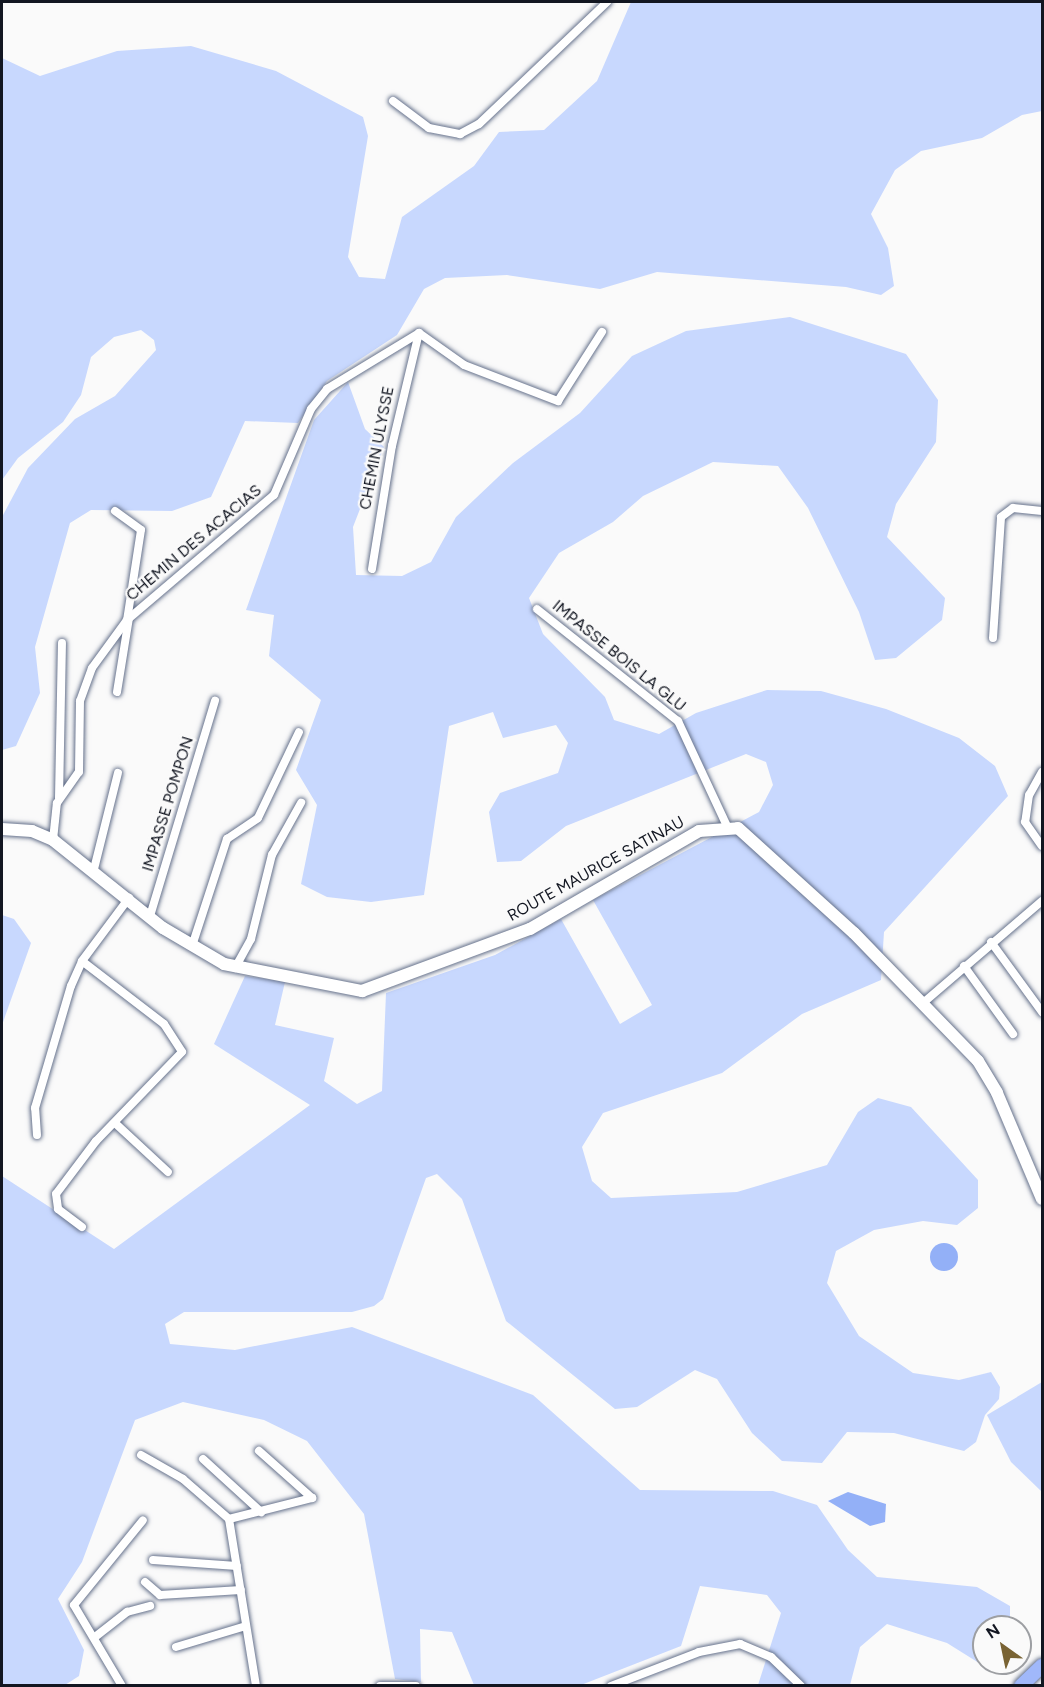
<!DOCTYPE html>
<style>
body{margin:0}
#map{position:relative;width:1044px;height:1687px;overflow:hidden;background:#fafafa;font-family:Figtree,sans-serif}
div>[style]{position:absolute}
.green>*{inset:0;background:#c8d8fe}
.water>*{inset:0;background:#93b0f7}
.round{border-radius:50%}
.roads{filter:drop-shadow(0 0 2px #66728c) drop-shadow(0 0 2px #66728c)}
.street>*{height:8px;margin:-4px;padding:0 4px;transform-origin:4px;border-radius:4px;background:#fff}
.secondary>*{height:12px;margin:-6px;padding:0 6px;transform-origin:6px;border-radius:6px;background:#fff}
.primary>*{height:14px;margin:-7px;padding:0 7px;transform-origin:7px;border-radius:7px;background:#a0b8fa}
span{translate:-50% -50%;white-space:nowrap;text-align:center;line-height:1.15;-webkit-text-stroke:4.5px #fafafa;paint-order:stroke}
.street-label{font-size:16px;color:#121621}
.frame{position:absolute;inset:0;border:3px solid #121621;pointer-events:none}
.north{position:absolute;left:972px;top:1615px;width:60px;height:60px;box-sizing:border-box;background:#fafafa;border:2px solid #9d9fa3;border-radius:50%;rotate:327deg;font-size:16px;font-weight:700;line-height:24px;text-align:center;color:#121621}
.north::after{content:'';display:block;margin:auto;width:21px;height:27px;background:#796333;clip-path:polygon(50% 0,100% 100%,50% 72%,0 100%)}
</style>
<div id="map">
<div class="green">
<i style="clip-path:polygon(631px 2px,1042px 2px,1042px 111px,1022px 115px,982px 138px,921px 151px,895px 170px,871px 214px,888px 248px,894px 286px,881px 295px,846px 287px,657px 272px,600px 289px,507px 275px,445px 278px,424px 289px,397px 335px,327px 381px,298px 423px,245px 421px,211px 497px,172px 511px,91px 510px,70px 523px,35px 647px,40px 693px,16px 746px,2px 750px,2px 517px,28px 468px,75px 419px,115px 396px,156px 350px,154px 340px,141px 330px,114px 337px,91px 357px,81px 395px,63px 422px,18px 458px,2px 480px,2px 58px,40px 76px,117px 51px,191px 46px,276px 71px,363px 117px,368px 136px,348px 257px,359px 277px,385px 279px,402px 217px,474px 166px,499px 132px,544px 130px,597px 81px)"></i>
<i style="clip-path:polygon(790px 317px,906px 354px,938px 400px,936px 442px,896px 504px,887px 537px,945px 598px,942px 620px,896px 658px,875px 660px,859px 612px,808px 508px,778px 466px,713px 462px,643px 496px,613px 522px,559px 553px,529px 598px,543px 634px,605px 697px,614px 720px,659px 734px,696px 713px,767px 690px,821px 691px,886px 709px,959px 738px,995px 766px,1008px 796px,884px 932px,881px 980px,802px 1014px,722px 1073px,603px 1113px,582px 1147px,592px 1181px,611px 1198px,737px 1192px,827px 1165px,858px 1112px,878px 1098px,911px 1107px,978px 1180px,978px 1208px,957px 1225px,923px 1221px,874px 1230px,836px 1251px,827px 1283px,859px 1336px,913px 1373px,959px 1380px,991px 1372px,1000px 1387px,999px 1399px,985px 1415px,976px 1442px,964px 1451px,894px 1433px,847px 1432px,822px 1463px,782px 1461px,752px 1433px,717px 1379px,695px 1370px,637px 1407px,615px 1409px,506px 1321px,462px 1199px,437px 1174px,426px 1178px,383px 1299px,374px 1306px,352px 1312px,184px 1312px,165px 1324px,170px 1344px,235px 1350px,352px 1327px,533px 1395px,640px 1490px,773px 1491px,817px 1505px,848px 1550px,877px 1577px,977px 1587px,1010px 1606px,1010px 1627px,984px 1627px,984px 1660px,979px 1663px,947px 1643px,887px 1624px,860px 1647px,850px 1685px,758px 1685px,781px 1613px,767px 1595px,700px 1586px,681px 1646px,581px 1685px,474px 1685px,452px 1632px,420px 1629px,421px 1682px,395px 1679px,364px 1514px,307px 1441px,264px 1420px,183px 1402px,135px 1420px,82px 1562px,58px 1599px,84px 1650px,79px 1676px,65px 1685px,2px 1685px,2px 1176px,114px 1249px,310px 1105px,214px 1044px,245px 976px,285px 982px,275px 1025px,334px 1038px,324px 1081px,357px 1104px,382px 1091px,386px 993px,495px 955px,561px 919px,620px 1024px,652px 1005px,593px 900px,759px 812px,773px 785px,766px 762px,746px 754px,566px 826px,521px 861px,497px 862px,489px 812px,500px 793px,558px 773px,568px 743px,556px 725px,503px 738px,493px 712px,449px 726px,424px 895px,371px 902px,327px 897px,301px 884px,317px 805px,296px 770px,321px 700px,269px 656px,274px 615px,246px 610px,314px 420px,348px 382px,365px 429px,384px 447px,353px 527px,356px 575px,402px 576px,431px 562px,456px 517px,513px 463px,580px 413px,632px 356px,686px 331px)"></i>
<i style="clip-path:polygon(2px 915px,14px 919px,31px 943px,2px 1025px)"></i>
<i style="clip-path:polygon(1042px 1382px,1042px 1492px,1011px 1462px,987px 1415px)"></i>
</div>
<div class="water">
<i class="round" style="left:930px;top:1243px;width:28px;height:28px"></i>
<i style="clip-path:polygon(848px 1492px,886px 1504px,885px 1522px,870px 1526px,828px 1501px)"></i>
</div>
<div class="roads">
<div class="street">
<i style="left:393px;top:101px;width:45px;rotate:36.9deg"></i>
<i style="left:429px;top:128px;width:32px;rotate:11deg"></i>
<i style="left:460px;top:134px;width:21px;rotate:-28deg"></i>
<i style="left:479px;top:124px;width:177px;rotate:-43.6deg"></i>
<i style="left:115px;top:511px;width:32px;rotate:36deg"></i>
<i style="left:141px;top:530px;width:91px;rotate:98.8deg"></i>
<i style="left:372px;top:569px;width:125px;rotate:-80.8deg"></i>
<i style="left:392px;top:446px;width:116px;rotate:-76.6deg"></i>
<i style="left:537px;top:609px;width:180px;rotate:38.5deg"></i>
<i style="left:678px;top:721px;width:116px;rotate:65deg"></i>
<i style="left:993px;top:638px;width:121px;rotate:-86.2deg"></i>
<i style="left:1001px;top:517px;width:15px;rotate:-37deg"></i>
<i style="left:1013px;top:508px;width:29px;rotate:6deg"></i>
<i style="left:117px;top:692px;width:75px;rotate:-80.8deg"></i>
<i style="left:1042px;top:772px;width:26px;rotate:119deg"></i>
<i style="left:1029px;top:795px;width:27px;rotate:98deg"></i>
<i style="left:1025px;top:822px;width:29px;rotate:55deg"></i>
<i style="left:59px;top:798px;width:155px;rotate:-88.9deg"></i>
<i style="left:53px;top:840px;width:37px;rotate:-84deg"></i>
<i style="left:57px;top:803px;width:38px;rotate:-55deg"></i>
<i style="left:79px;top:772px;width:71px;rotate:-89.2deg"></i>
<i style="left:80px;top:701px;width:35px;rotate:-70deg"></i>
<i style="left:92px;top:668px;width:59px;rotate:-53.9deg"></i>
<i style="left:127px;top:620px;width:193px;rotate:-40.4deg"></i>
<i style="left:274px;top:495px;width:94px;rotate:-66.7deg"></i>
<i style="left:311px;top:409px;width:26px;rotate:-51deg"></i>
<i style="left:327px;top:389px;width:108px;rotate:-31.3deg"></i>
<i style="left:419px;top:333px;width:55px;rotate:35.4deg"></i>
<i style="left:464px;top:365px;width:101px;rotate:21deg"></i>
<i style="left:558px;top:401px;width:82px;rotate:-57.5deg"></i>
<i style="left:94px;top:869px;width:99px;rotate:-76deg"></i>
<i style="left:150px;top:916px;width:225px;rotate:-73.2deg"></i>
<i style="left:991px;top:942px;width:87px;rotate:53.9deg"></i>
<i style="left:192px;top:946px;width:113px;rotate:-71.9deg"></i>
<i style="left:227px;top:839px;width:37px;rotate:-34deg"></i>
<i style="left:258px;top:818px;width:95px;rotate:-64.5deg"></i>
<i style="left:82px;top:961px;width:103px;rotate:37.5deg"></i>
<i style="left:164px;top:1024px;width:33px;rotate:57deg"></i>
<i style="left:182px;top:1052px;width:124px;rotate:134deg"></i>
<i style="left:96px;top:1141px;width:66px;rotate:127deg"></i>
<i style="left:56px;top:1194px;width:15px;rotate:82deg"></i>
<i style="left:58px;top:1209px;width:30px;rotate:37deg"></i>
<i style="left:964px;top:966px;width:84px;rotate:54.2deg"></i>
<i style="left:235px;top:968px;width:33px;rotate:-61deg"></i>
<i style="left:251px;top:939px;width:87px;rotate:-76deg"></i>
<i style="left:272px;top:855px;width:60px;rotate:-60.9deg"></i>
<i style="left:923px;top:1003px;width:157px;rotate:-40.6deg"></i>
<i style="left:115px;top:1123px;width:72px;rotate:42.8deg"></i>
<i style="left:37px;top:1135px;width:27px;rotate:-94deg"></i>
<i style="left:35px;top:1108px;width:127px;rotate:-73.6deg"></i>
<i style="left:71px;top:986px;width:27px;rotate:-66deg"></i>
<i style="left:82px;top:961px;width:79px;rotate:-53.3deg"></i>
<i style="left:141px;top:1455px;width:48px;rotate:29.7deg"></i>
<i style="left:183px;top:1479px;width:61px;rotate:41deg"></i>
<i style="left:229px;top:1519px;width:169px;rotate:80.8deg"></i>
<i style="left:203px;top:1459px;width:79px;rotate:42.4deg"></i>
<i style="left:229px;top:1519px;width:86px;rotate:-14.2deg"></i>
<i style="left:312px;top:1498px;width:71px;rotate:-138.4deg"></i>
<i style="left:153px;top:1560px;width:84px;rotate:4.1deg"></i>
<i style="left:145px;top:1582px;width:20px;rotate:41deg"></i>
<i style="left:160px;top:1595px;width:81px;rotate:-3.5deg"></i>
<i style="left:95px;top:1637px;width:41px;rotate:-38deg"></i>
<i style="left:127px;top:1612px;width:24px;rotate:-15deg"></i>
<i style="left:176px;top:1647px;width:73px;rotate:-16.7deg"></i>
<i style="left:122px;top:1686px;width:94px;rotate:-120.7deg"></i>
<i style="left:74px;top:1605px;width:109px;rotate:-50.9deg"></i>
<i style="left:380px;top:1686px;width:36px"></i>
<i style="left:611px;top:1686px;width:94px;rotate:-21.1deg"></i>
<i style="left:699px;top:1652px;width:42px;rotate:-11deg"></i>
<i style="left:740px;top:1644px;width:34px;rotate:23deg"></i>
<i style="left:771px;top:1657px;width:42px;rotate:44deg"></i>
</div>
<div class="secondary">
<i style="left:2px;top:829px;width:30px;rotate:4deg"></i>
<i style="left:32px;top:831px;width:23px;rotate:23deg"></i>
<i style="left:53px;top:840px;width:141px;rotate:38.7deg"></i>
<i style="left:163px;top:928px;width:71px;rotate:30.5deg"></i>
<i style="left:224px;top:964px;width:141px;rotate:11.1deg"></i>
<i style="left:362px;top:991px;width:179px;rotate:-20.3deg"></i>
<i style="left:530px;top:929px;width:195px;rotate:-30.1deg"></i>
<i style="left:699px;top:831px;width:39px;rotate:-4deg"></i>
<i style="left:738px;top:828px;width:156px;rotate:42.2deg"></i>
<i style="left:854px;top:933px;width:178px;rotate:45.9deg"></i>
<i style="left:978px;top:1061px;width:37px;rotate:59deg"></i>
<i style="left:997px;top:1093px;width:115px;rotate:67deg"></i>
</div>
<div class="primary">
<i style="left:1021px;top:1686px;width:29px;rotate:-44deg"></i>
</div>
</div>
<div class="street-label">
<span style="left:377px;top:448px;rotate:-79deg">CHEMIN ULYSSE</span>
<span style="left:194px;top:543px;rotate:-40deg">CHEMIN DES ACACIAS</span>
<span style="left:619px;top:656px;rotate:39deg">IMPASSE BOIS LA GLU</span>
<span style="left:168px;top:804px;rotate:-73deg">IMPASSE POMPON</span>
<span style="left:596px;top:869px;rotate:-29deg">ROUTE MAURICE SATINAU</span>
</div>
<div class="frame"></div>
<div class="north">N</div>
</div>
